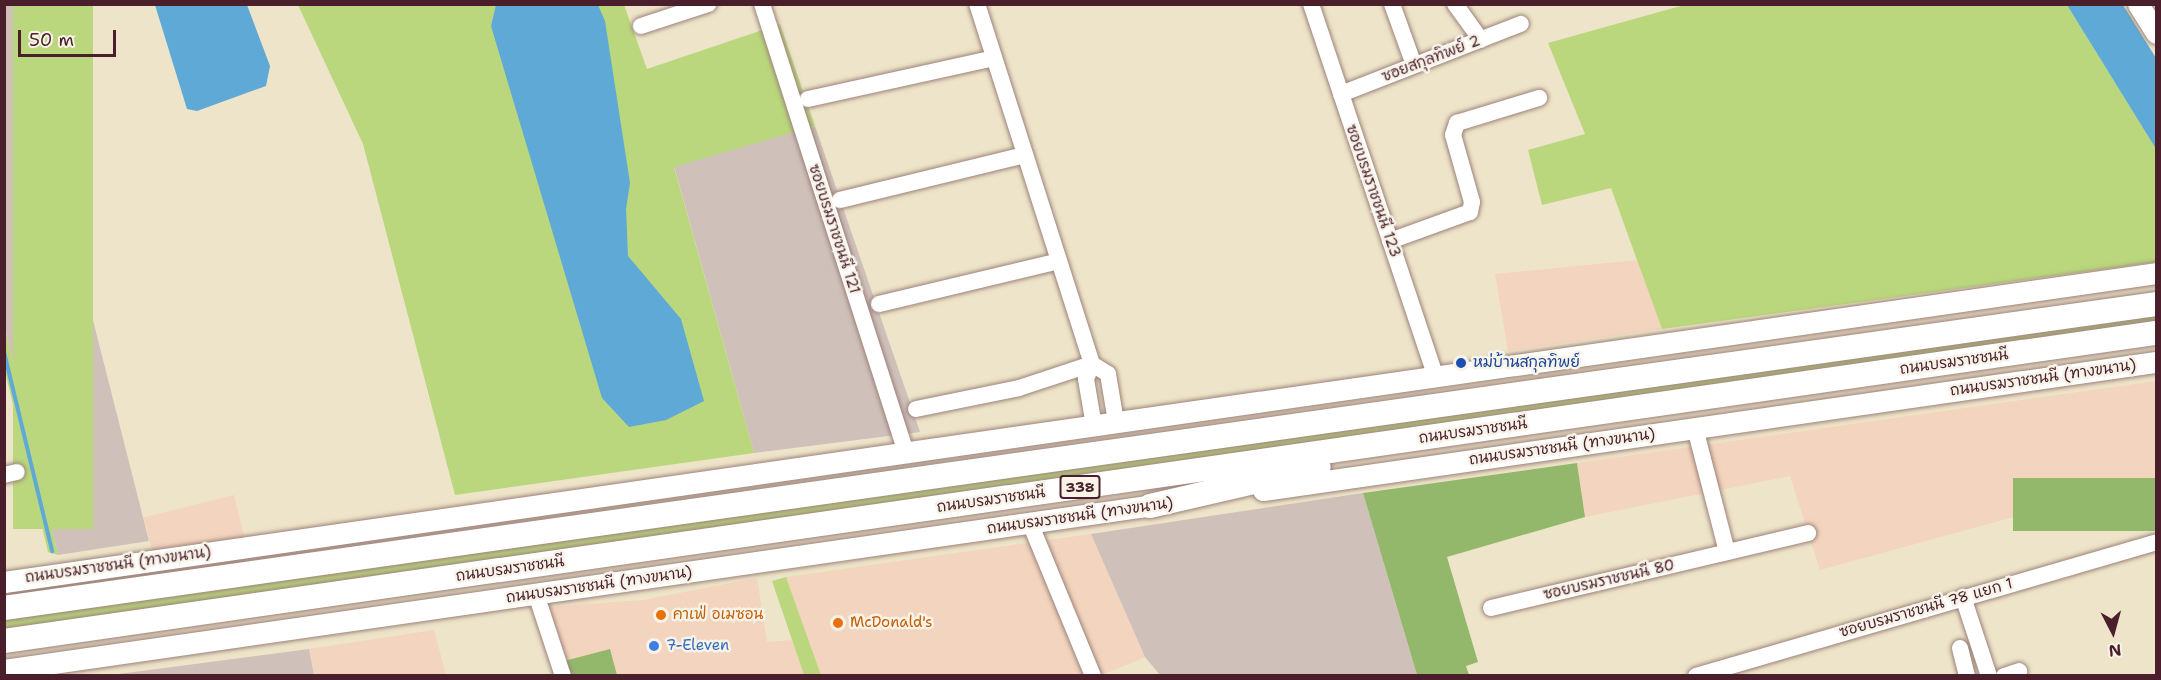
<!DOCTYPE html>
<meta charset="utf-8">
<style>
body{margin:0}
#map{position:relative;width:2161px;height:680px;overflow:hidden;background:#eee4c9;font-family:"Shantell Sans","Playpen Sans Thai",sans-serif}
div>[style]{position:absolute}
.built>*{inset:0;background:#f3d4be;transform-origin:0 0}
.industrial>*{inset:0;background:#cfc0ba}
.green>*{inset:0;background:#bad77d;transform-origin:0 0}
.forest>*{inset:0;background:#93b86c;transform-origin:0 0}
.water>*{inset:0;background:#5ea9d6}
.stream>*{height:4px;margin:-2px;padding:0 2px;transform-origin:2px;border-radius:2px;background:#5ea9d6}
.roads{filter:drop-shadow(0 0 2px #9c827a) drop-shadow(0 0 2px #9c827a)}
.minor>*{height:16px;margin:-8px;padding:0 8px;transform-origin:8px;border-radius:8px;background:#fff}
.major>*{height:21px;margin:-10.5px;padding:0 10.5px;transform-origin:10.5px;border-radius:10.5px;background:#fff}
.highway>*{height:24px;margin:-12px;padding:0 12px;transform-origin:12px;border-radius:12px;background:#fff}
.dots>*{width:16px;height:16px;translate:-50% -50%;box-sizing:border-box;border:3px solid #f7f3e8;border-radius:50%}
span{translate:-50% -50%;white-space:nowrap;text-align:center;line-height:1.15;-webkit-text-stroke:5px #f7f3e8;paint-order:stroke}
.shield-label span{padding:2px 4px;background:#f7f3e8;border:2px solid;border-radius:4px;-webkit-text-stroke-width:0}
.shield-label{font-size:14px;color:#4a1f2b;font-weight:700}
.street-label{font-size:15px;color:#4a1f2b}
.transit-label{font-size:15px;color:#164399}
.left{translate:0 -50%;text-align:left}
.food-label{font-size:15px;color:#c56008}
.shop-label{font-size:15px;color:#366cbe}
.frame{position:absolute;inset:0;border:6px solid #4a1f2b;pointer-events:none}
.north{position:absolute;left:2083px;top:602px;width:60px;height:60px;-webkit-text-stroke:4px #f7f3e8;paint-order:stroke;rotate:174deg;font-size:16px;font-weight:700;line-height:24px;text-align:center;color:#4a1f2b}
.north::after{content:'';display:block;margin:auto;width:21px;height:27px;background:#4a1f2b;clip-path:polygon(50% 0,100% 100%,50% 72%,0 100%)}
.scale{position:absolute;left:18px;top:30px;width:98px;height:27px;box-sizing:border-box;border:3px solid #4a1f2b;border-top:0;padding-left:8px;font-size:18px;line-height:21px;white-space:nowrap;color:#4a1f2b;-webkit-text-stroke:4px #f7f3e8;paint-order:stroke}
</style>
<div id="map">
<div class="built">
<i style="clip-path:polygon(1637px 260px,1662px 329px,1508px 351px,1495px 274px)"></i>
<i style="clip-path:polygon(2156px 381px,2156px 478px,1820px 570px,1790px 476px,1585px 517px,1577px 463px)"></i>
<i style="left:234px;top:495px;width:46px;height:93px;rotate:76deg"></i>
<i style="clip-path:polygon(1091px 534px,1145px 657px,1102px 675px,821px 675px,786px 577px)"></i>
<i style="clip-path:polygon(757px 578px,767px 642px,792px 640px,804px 675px,617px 675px,610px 649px,564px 661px,547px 607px,643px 600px)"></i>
<i style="clip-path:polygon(434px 630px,446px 675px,314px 675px,309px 649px)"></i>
</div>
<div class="industrial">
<i style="clip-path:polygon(4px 5px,13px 5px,149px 541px,58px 555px,5px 329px)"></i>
<i style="clip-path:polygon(815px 126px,920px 432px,754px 453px,674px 166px)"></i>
<i style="clip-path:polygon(1363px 493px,1417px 675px,1160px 675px,1145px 657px,1091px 534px)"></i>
<i style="clip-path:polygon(309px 649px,314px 675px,111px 675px)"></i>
</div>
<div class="green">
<i style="left:13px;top:5px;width:80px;height:524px"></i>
<i style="clip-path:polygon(298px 5px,624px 5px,647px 69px,780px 24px,815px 126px,674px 167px,754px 453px,455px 495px,363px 144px)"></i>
<i style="clip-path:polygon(1684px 5px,2067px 5px,2156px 149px,2156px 262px,1662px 329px,1611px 188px,1542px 205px,1528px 150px,1585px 134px,1548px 43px)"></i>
<i style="clip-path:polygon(2156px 314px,2156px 326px,5px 633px,4px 618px)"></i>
<i style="clip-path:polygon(5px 329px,58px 555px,48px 552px,5px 371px)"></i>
<i style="clip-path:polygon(786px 577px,821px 675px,804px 675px,772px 581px)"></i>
</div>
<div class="forest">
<i style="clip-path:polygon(1577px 463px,1585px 517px,1447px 557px,1478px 662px,1466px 666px,1469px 675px,1417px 675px,1363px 493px)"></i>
<i style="left:2156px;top:478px;width:53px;height:143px;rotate:90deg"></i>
<i style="clip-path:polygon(610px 649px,617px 675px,569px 675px,564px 661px)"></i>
</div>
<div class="water">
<i style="clip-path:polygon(155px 5px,247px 5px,270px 66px,266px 86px,197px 111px,187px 109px)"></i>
<i style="clip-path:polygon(496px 5px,598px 5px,605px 21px,630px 183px,626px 209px,628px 256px,681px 319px,704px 401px,666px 420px,629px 427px,602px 398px,491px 26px)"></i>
<i style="clip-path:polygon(2067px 5px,2123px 5px,2156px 58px,2156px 149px)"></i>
</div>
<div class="stream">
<i style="left:4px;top:352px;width:205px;rotate:76.4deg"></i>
</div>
<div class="roads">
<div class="minor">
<i style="left:762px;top:4px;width:472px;rotate:72.2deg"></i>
<i style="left:1311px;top:4px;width:393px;rotate:71.5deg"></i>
<i style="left:1392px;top:4px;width:65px;rotate:70.2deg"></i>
<i style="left:1455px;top:4px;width:44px;rotate:54.2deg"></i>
<i style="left:641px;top:26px;width:71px;rotate:-18.2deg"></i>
<i style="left:1341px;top:94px;width:193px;rotate:-21.3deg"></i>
<i style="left:808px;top:99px;width:190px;rotate:-12.4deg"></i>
<i style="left:840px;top:200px;width:190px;rotate:-13.7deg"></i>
<i style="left:1390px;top:241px;width:85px;rotate:-19.9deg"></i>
<i style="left:1470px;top:212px;width:10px;rotate:-79deg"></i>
<i style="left:1472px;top:202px;width:70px;rotate:-105.8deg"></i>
<i style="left:1453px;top:135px;width:13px;rotate:-72deg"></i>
<i style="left:1457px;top:123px;width:86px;rotate:-17deg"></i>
<i style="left:879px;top:304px;width:185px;rotate:-13.4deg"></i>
<i style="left:916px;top:409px;width:105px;rotate:-11.5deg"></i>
<i style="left:1019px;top:388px;width:77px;rotate:-18.2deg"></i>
<i style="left:1092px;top:364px;width:378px;rotate:-107.7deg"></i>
<i style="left:1094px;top:426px;width:48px;rotate:-99.7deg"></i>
<i style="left:1086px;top:379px;width:16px;rotate:-68deg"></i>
<i style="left:1092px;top:364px;width:19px;rotate:32deg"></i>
<i style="left:1108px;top:374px;width:49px;rotate:80.5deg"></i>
<i style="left:1695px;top:428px;width:128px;rotate:75.5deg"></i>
<i style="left:4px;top:475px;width:13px;rotate:-13deg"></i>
<i style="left:1030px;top:523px;width:165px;rotate:67.6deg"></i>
<i style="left:536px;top:594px;width:86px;rotate:71.8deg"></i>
<i style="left:1963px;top:597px;width:83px;rotate:71.8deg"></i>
<i style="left:1491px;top:608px;width:326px;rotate:-13.3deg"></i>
<i style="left:1960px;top:648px;width:29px;rotate:76deg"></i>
<i style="left:1696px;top:676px;width:479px;rotate:-16.2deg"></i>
<i style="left:2004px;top:676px;width:16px;rotate:-18deg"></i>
</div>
<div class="major">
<i style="left:2138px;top:4px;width:34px;rotate:58deg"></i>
<i style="left:1263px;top:490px;width:902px;rotate:-8.16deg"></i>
<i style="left:4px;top:582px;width:2174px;rotate:-8.17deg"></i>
<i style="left:4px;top:670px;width:1175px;rotate:-8.17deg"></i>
</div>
<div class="highway">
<i style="left:1150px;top:506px;width:173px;rotate:-13deg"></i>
<i style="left:4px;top:608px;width:2173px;rotate:-8.04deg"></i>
<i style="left:4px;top:641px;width:2174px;rotate:-8.15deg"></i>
</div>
</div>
<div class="dots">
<i style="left:1461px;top:363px;background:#1a4fb4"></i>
<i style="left:661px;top:615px;background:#e8710a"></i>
<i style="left:838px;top:623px;background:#e8710a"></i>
<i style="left:654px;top:646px;background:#3f7fe0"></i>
</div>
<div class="shield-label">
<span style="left:1080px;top:487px">338</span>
</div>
<div class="street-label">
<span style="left:1431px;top:59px;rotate:-21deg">ซอยสกุลทิพย์ 2</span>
<span style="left:1373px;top:191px;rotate:71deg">ซอยบรมราชชนนี 123</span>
<span style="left:834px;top:229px;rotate:72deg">ซอยบรมราชชนนี 121</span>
<span style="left:1954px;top:362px;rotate:-8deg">ถนนบรมราชชนนี</span>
<span style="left:2043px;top:378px;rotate:-8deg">ถนนบรมราชชนนี (ทางขนาน)</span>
<span style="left:1473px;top:431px;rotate:-8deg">ถนนบรมราชชนนี</span>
<span style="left:1562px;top:447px;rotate:-8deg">ถนนบรมราชชนนี (ทางขนาน)</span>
<span style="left:991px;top:500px;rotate:-8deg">ถนนบรมราชชนนี</span>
<span style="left:1080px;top:516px;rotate:-8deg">ถนนบรมราชชนนี (ทางขนาน)</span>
<span style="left:118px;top:565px;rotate:-8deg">ถนนบรมราชชนนี (ทางขนาน)</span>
<span style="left:510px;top:569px;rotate:-8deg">ถนนบรมราชชนนี</span>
<span style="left:1609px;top:580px;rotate:-13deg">ซอยบรมราชชนนี 80</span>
<span style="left:599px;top:585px;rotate:-8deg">ถนนบรมราชชนนี (ทางขนาน)</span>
<span style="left:1926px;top:608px;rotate:-16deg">ซอยบรมราชชนนี 78 แยก 1</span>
</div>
<div class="transit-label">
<span class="left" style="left:1473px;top:363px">หม่บ้านสกุลทิพย์</span>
</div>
<div class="food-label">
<span class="left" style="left:673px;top:615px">คาเฟ่ อเมซอน</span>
<span class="left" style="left:850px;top:623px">McDonald's</span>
</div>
<div class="shop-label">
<span class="left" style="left:666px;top:646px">7-Eleven</span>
</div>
<div class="frame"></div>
<div class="north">N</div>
<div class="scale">50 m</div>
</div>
